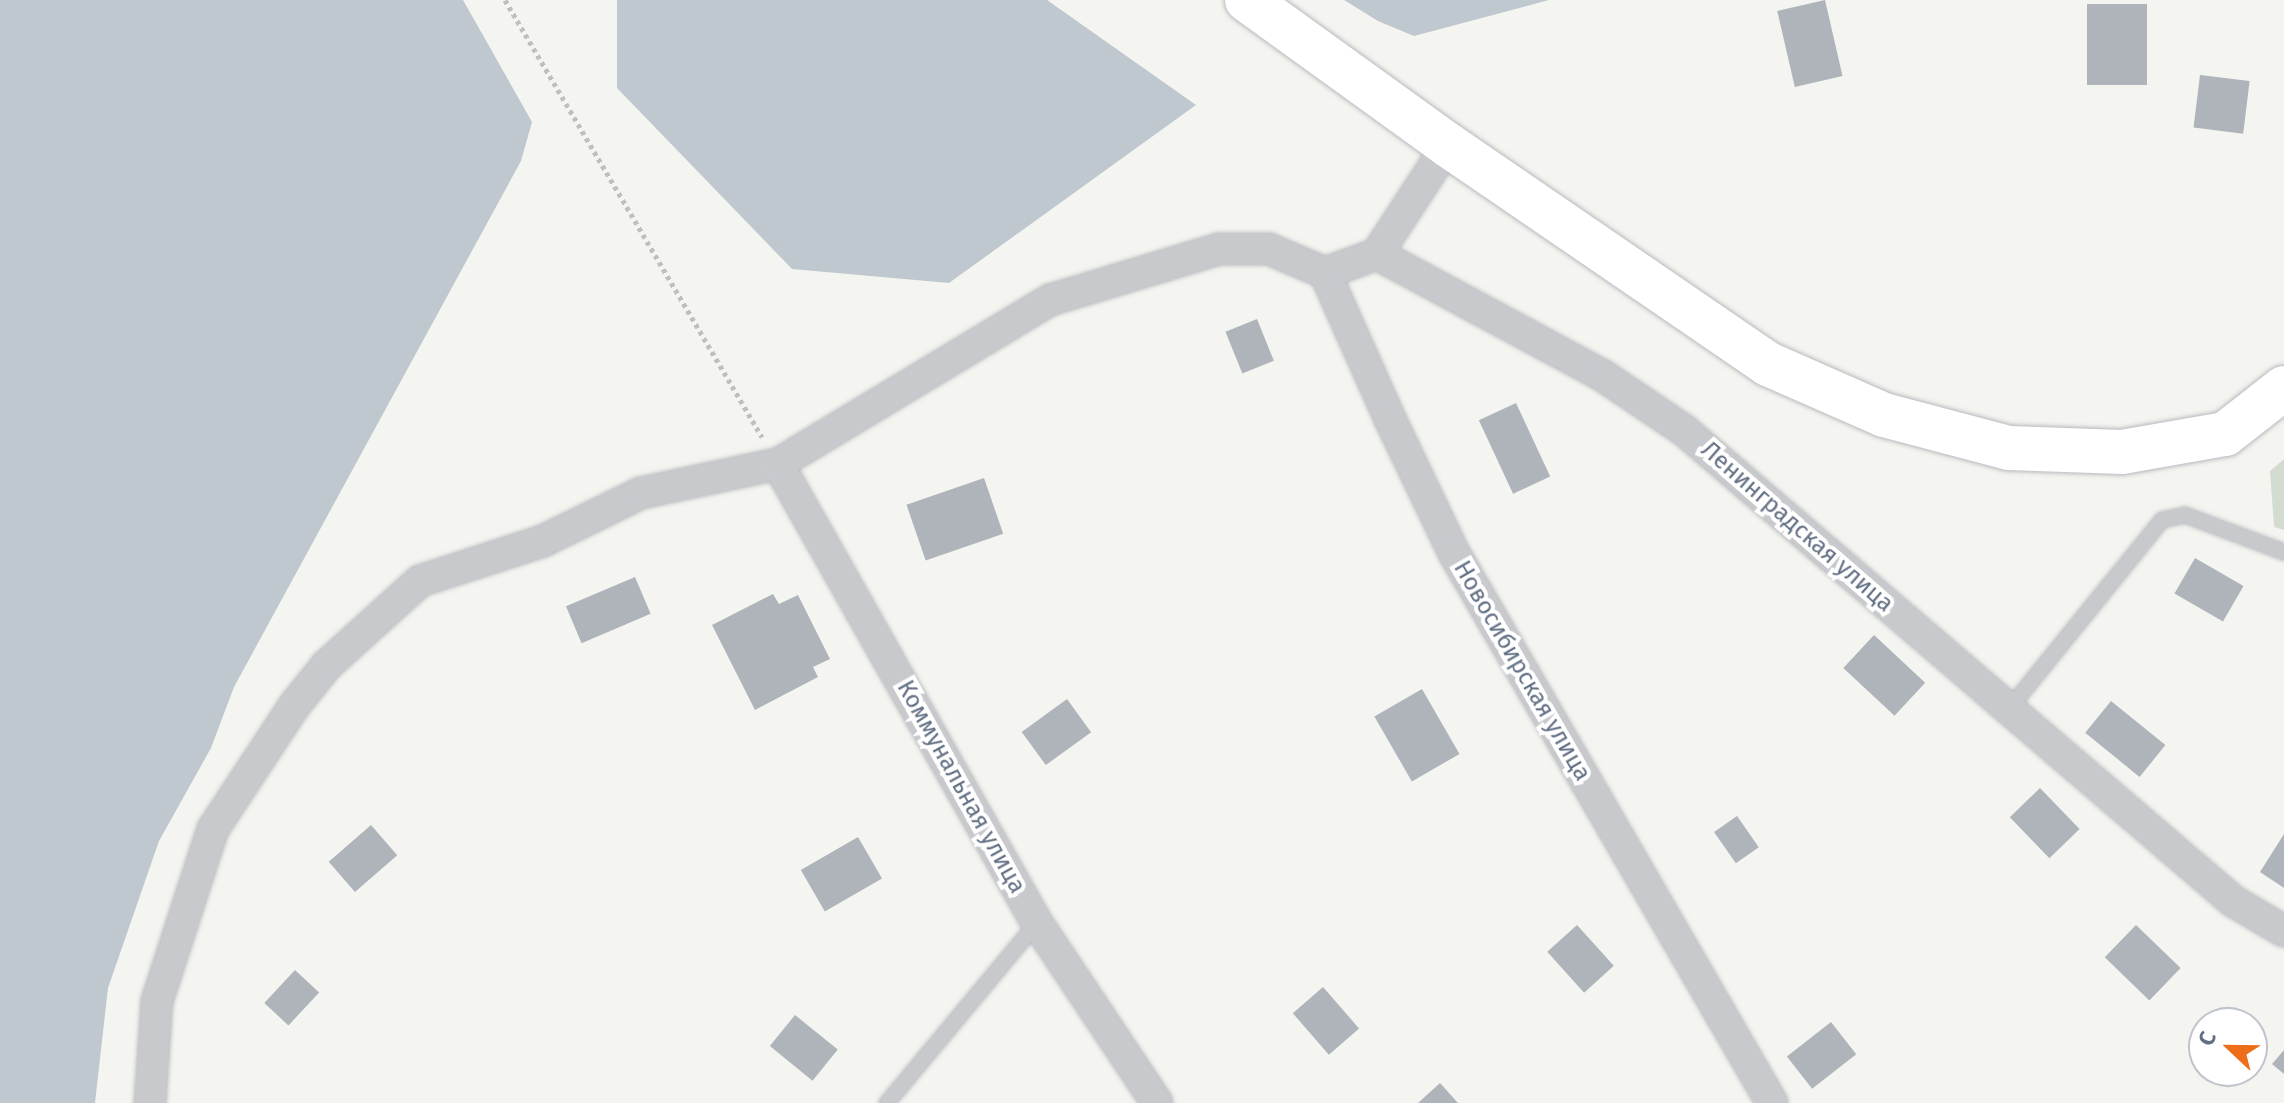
<!DOCTYPE html>
<meta charset="utf-8">
<style>
body{margin:0}
#map{position:relative;width:2284px;height:1103px;overflow:hidden;background:#f4f5f0;font-family:"Fira Sans",sans-serif}
div>[style]{position:absolute}
.green>*{inset:0;background:#d4dcd1}
.water>*{inset:0;background:#bfc8cf}
.building>*{inset:0;background:#afb4bb;transform-origin:0 0}
.path>*{height:5px;margin-top:-2.5px;transform-origin:0;background:repeating-linear-gradient(90deg,#bebfc1 0 4px,transparent 0 8px)}
.roads{filter:drop-shadow(0 0 2px #b7babe) drop-shadow(0 0 2px #b7babe)}
.service>*{height:14px;margin:-7px;padding:0 7px;transform-origin:7px;border-radius:7px;background:#c7c9cd}
.minor>*{height:30px;margin:-15px;padding:0 15px;transform-origin:15px;border-radius:15px;background:#c7c9cd}
.primary>*{height:44px;margin:-22px;padding:0 22px;transform-origin:22px;border-radius:22px;background:#fff}
span{translate:-50% -50%;white-space:nowrap;text-align:center;line-height:1.15;-webkit-text-stroke:8px #fff;paint-order:stroke}
.street-label{font-size:24px;color:#626f83}
.north{position:absolute;left:2188px;top:1007px;width:80px;height:80px;box-sizing:border-box;background:#fff;border:2px solid #c0c5cd;border-radius:50%;rotate:292deg;font-size:22px;font-weight:700;line-height:32px;text-align:center;color:#626f83}
.north::after{content:'';display:block;margin:auto;width:28px;height:36px;background:#ed6d18;clip-path:polygon(50% 0,100% 100%,50% 72%,0 100%)}
</style>
<div id="map">
<div class="green">
<i style="clip-path:polygon(2284px 459px,2284px 530px,2274px 527px,2270px 471px)"></i>
</div>
<div class="water">
<i style="clip-path:polygon(0 0,463px 0,532px 122px,521px 161px,234px 687px,211px 748px,159px 841px,108px 988px,95px 1103px,0 1103px)"></i>
<i style="clip-path:polygon(617px 0,1047px 0,1196px 105px,949px 283px,792px 269px,617px 88px)"></i>
<i style="clip-path:polygon(1344px 0,1549px 0,1414px 36px,1378px 21px)"></i>
</div>
<div class="building">
<i style="left:1825px;top:0;width:78px;height:49px;rotate:77deg"></i>
<i style="left:2087px;top:4px;width:60px;height:81px"></i>
<i style="left:2200px;top:75px;width:50px;height:53px;rotate:7deg"></i>
<i style="left:1257px;top:319px;width:45px;height:34px;rotate:68deg"></i>
<i style="left:1516px;top:403px;width:81px;height:41px;rotate:65deg"></i>
<i style="left:984px;top:478px;width:59px;height:82px;rotate:71deg"></i>
<i style="left:2195px;top:558px;width:56px;height:41px;rotate:30deg"></i>
<i style="left:635px;top:577px;width:40px;height:75px;rotate:67deg"></i>
<i style="clip-path:polygon(773px 594px,779px 604px,798px 595px,830px 659px,813px 667px,818px 677px,755px 710px,712px 625px)"></i>
<i style="left:1874px;top:635px;width:70px;height:45px;rotate:43deg"></i>
<i style="left:1422px;top:689px;width:75px;height:55px;rotate:60deg"></i>
<i style="left:1067px;top:699px;width:41px;height:56px;rotate:54deg"></i>
<i style="left:2111px;top:701px;width:70px;height:41px;rotate:39deg"></i>
<i style="left:2040px;top:788px;width:57px;height:42px;rotate:46deg"></i>
<i style="left:1737px;top:816px;width:38px;height:28px;rotate:55deg"></i>
<i style="left:371px;top:825px;width:40px;height:56px;rotate:49deg"></i>
<i style="clip-path:polygon(2284px 834px,2284px 888px,2260px 872px)"></i>
<i style="left:858px;top:837px;width:48px;height:66px;rotate:60deg"></i>
<i style="left:1577px;top:925px;width:55px;height:40px;rotate:48deg"></i>
<i style="left:2136px;top:925px;width:62px;height:45px;rotate:44deg"></i>
<i style="left:295px;top:970px;width:33px;height:45px;rotate:43deg"></i>
<i style="left:1323px;top:987px;width:55px;height:40px;rotate:49deg"></i>
<i style="left:795px;top:1015px;width:55px;height:40px;rotate:39deg"></i>
<i style="left:1831px;top:1022px;width:41px;height:56px;rotate:52deg"></i>
<i style="clip-path:polygon(2284px 1050px,2284px 1074px,2272px 1064px)"></i>
<i style="clip-path:polygon(1440px 1083px,1458px 1103px,1418px 1103px)"></i>
</div>
<div class="path">
<i style="left:505px;top:0;width:507px;rotate:59.54deg"></i>
</div>
<div class="roads">
<div class="service">
<i style="left:2009px;top:709px;width:243px;rotate:-51deg"></i>
<i style="left:2162px;top:520px;width:24px;rotate:-12deg"></i>
<i style="left:2185px;top:515px;width:106px;rotate:20.5deg"></i>
<i style="left:887px;top:1103px;width:234px;rotate:-50.2deg"></i>
</div>
<div class="minor">
<i style="left:1448px;top:145px;width:130px;rotate:123.1deg"></i>
<i style="left:1377px;top:254px;width:255px;rotate:28.3deg"></i>
<i style="left:1602px;top:375px;width:100px;rotate:34deg"></i>
<i style="left:1685px;top:431px;width:722px;rotate:40.62deg"></i>
<i style="left:2233px;top:901px;width:59px;rotate:30.5deg"></i>
<i style="left:1377px;top:254px;width:55px;rotate:159.9deg"></i>
<i style="left:1325px;top:273px;width:160px;rotate:66deg"></i>
<i style="left:1390px;top:419px;width:148px;rotate:64.5deg"></i>
<i style="left:1454px;top:553px;width:635px;rotate:59.96deg"></i>
<i style="left:778px;top:464px;width:527px;rotate:60.57deg"></i>
<i style="left:1037px;top:923px;width:216px;rotate:56.3deg"></i>
<i style="left:150px;top:1103px;width:102px;rotate:-86.1deg"></i>
<i style="left:157px;top:1001px;width:181px;rotate:-72deg"></i>
<i style="left:213px;top:829px;width:147px;rotate:-56.6deg"></i>
<i style="left:294px;top:706px;width:53px;rotate:-51.2deg"></i>
<i style="left:327px;top:665px;width:125px;rotate:-42.1deg"></i>
<i style="left:420px;top:581px;width:129px;rotate:-18deg"></i>
<i style="left:543px;top:541px;width:109px;rotate:-26.1deg"></i>
<i style="left:641px;top:493px;width:140px;rotate:-12deg"></i>
<i style="left:778px;top:464px;width:318px;rotate:-31.1deg"></i>
<i style="left:1050px;top:300px;width:177px;rotate:-16.8deg"></i>
<i style="left:1219px;top:249px;width:50px"></i>
<i style="left:1269px;top:249px;width:61px;rotate:23.2deg"></i>
</div>
<div class="primary">
<i style="left:1247px;top:0;width:248px;rotate:35.8deg"></i>
<i style="left:1448px;top:145px;width:388px;rotate:34.4deg"></i>
<i style="left:1768px;top:364px;width:127px;rotate:23.7deg"></i>
<i style="left:1884px;top:415px;width:129px;rotate:14.8deg"></i>
<i style="left:2009px;top:448px;width:113px;rotate:2deg"></i>
<i style="left:2122px;top:452px;width:105px;rotate:-9.9deg"></i>
<i style="left:2225px;top:434px;width:75px;rotate:-37.9deg"></i>
</div>
</div>
<div class="street-label">
<span style="left:1797px;top:527px;rotate:41deg">Ленинградская улица</span>
<span style="left:1522px;top:671px;rotate:60deg">Новосибирская улица</span>
<span style="left:961px;top:787px;rotate:61deg">Коммунальная улица</span>
</div>
<div class="north">С</div>
</div>
